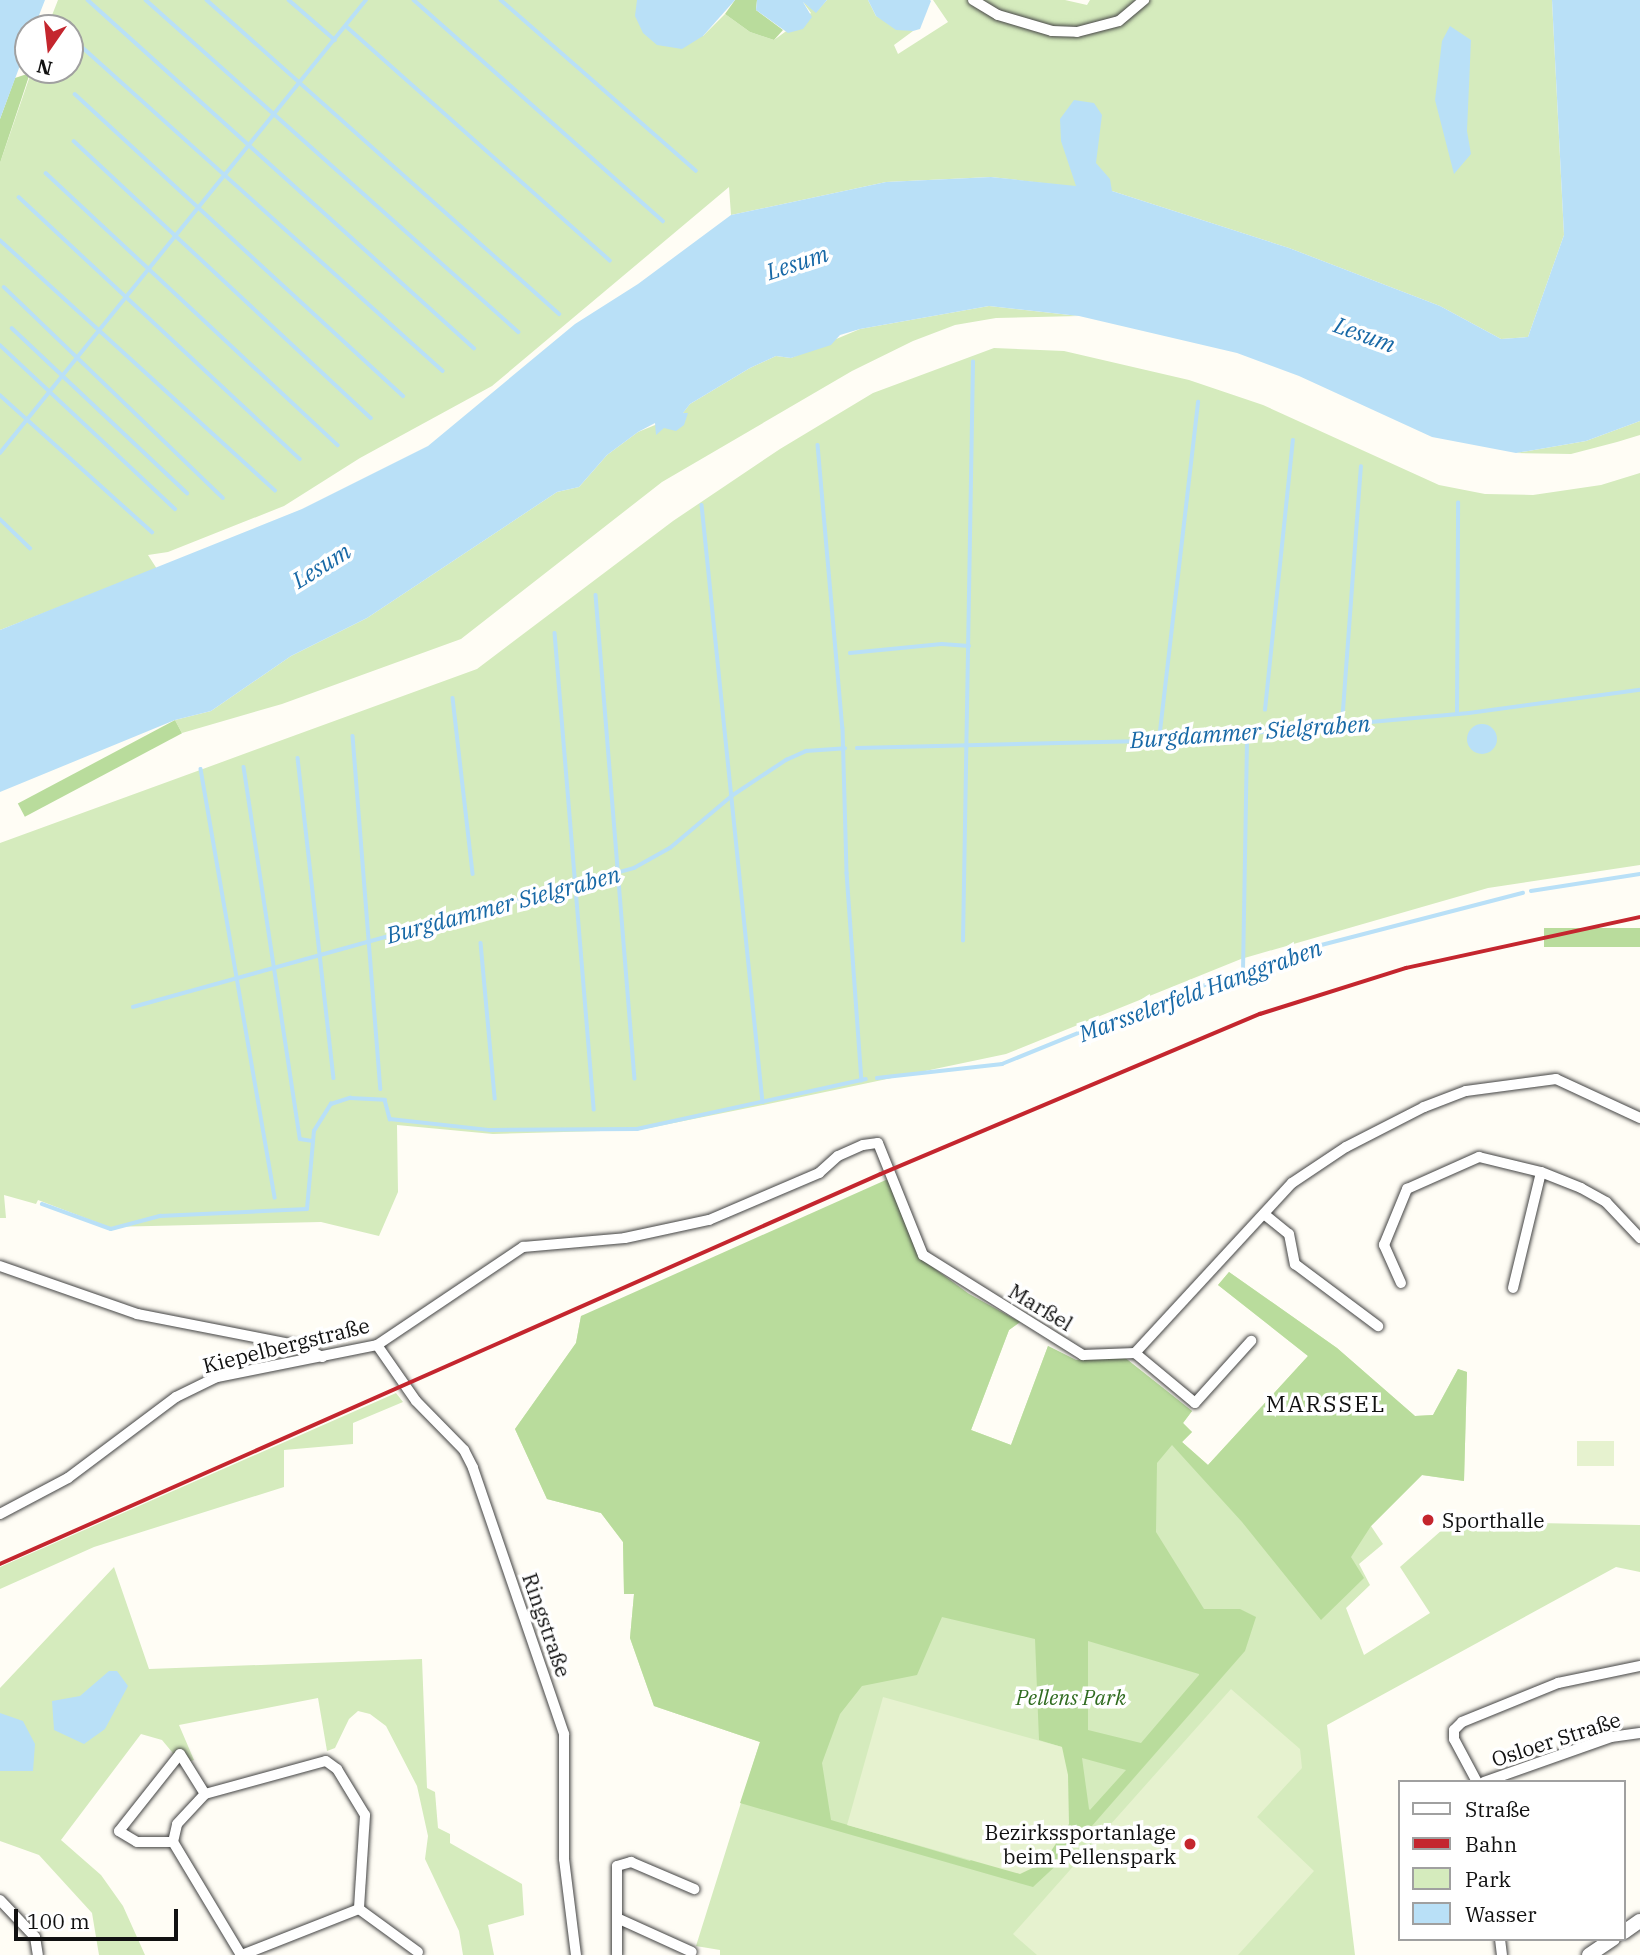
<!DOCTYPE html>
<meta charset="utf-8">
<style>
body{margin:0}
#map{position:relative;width:1640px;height:1955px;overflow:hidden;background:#fffdf5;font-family:"IBM Plex Serif",serif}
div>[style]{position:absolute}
.green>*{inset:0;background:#d5ebbd}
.forest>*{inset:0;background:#b9dc9c;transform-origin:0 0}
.pitch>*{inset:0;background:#e6f2cf;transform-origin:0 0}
.water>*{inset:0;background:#b9e0f7}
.round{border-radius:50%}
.stream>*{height:3.5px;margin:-1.75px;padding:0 1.75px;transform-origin:1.75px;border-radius:1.75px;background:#b9e0f7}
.roads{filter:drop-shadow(0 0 2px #444) drop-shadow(0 0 2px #444)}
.minor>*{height:10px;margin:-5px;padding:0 5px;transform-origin:5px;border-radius:5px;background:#fff}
.tertiary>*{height:14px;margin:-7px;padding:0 7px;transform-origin:7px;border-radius:7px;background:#fff}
.rail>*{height:3.5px;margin:-1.75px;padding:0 1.75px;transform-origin:1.75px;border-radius:1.75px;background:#c4262e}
.dots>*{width:19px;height:19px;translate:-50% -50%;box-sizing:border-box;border:4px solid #fff;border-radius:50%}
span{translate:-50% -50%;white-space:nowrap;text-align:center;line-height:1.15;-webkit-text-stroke:7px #fff;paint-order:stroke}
.street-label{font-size:21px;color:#111}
.poi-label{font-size:21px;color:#111}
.left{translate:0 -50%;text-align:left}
.right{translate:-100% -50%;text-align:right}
.park-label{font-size:21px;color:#2f6b1f;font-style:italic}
.water-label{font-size:23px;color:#1768a6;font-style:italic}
.neighbourhood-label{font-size:23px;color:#111;letter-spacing:2px}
.legend{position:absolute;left:1398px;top:1780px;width:228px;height:161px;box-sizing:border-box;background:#fff;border:2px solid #a0a0a0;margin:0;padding:9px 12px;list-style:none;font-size:21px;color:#111}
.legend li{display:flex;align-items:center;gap:14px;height:35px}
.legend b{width:35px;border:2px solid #a0a0a0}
.north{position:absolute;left:14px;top:14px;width:70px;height:70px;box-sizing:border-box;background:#fff;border:2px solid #a0a0a0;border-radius:50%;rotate:194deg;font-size:19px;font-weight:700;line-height:28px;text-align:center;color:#111}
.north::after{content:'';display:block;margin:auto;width:24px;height:32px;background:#c4262e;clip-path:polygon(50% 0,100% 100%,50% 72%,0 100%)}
.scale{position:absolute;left:14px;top:1909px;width:164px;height:32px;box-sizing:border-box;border:4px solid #111;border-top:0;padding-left:9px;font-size:21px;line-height:24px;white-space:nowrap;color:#111;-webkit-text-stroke:5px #fff;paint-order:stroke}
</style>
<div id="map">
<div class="green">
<i style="clip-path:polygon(58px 0,637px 0,703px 36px,725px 14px,750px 32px,774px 40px,811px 13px,803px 2px,816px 12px,827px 0,868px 0,876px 16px,913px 31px,894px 45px,898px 54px,948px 22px,933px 0,1065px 0,1087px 5px,1090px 0,1552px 0,1564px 235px,1528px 337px,1501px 339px,1440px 306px,1289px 248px,1112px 191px,991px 177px,886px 182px,731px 215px,729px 187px,492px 386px,360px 458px,284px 506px,168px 552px,148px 555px,157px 569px,0 630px,0 163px,32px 70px,70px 70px,70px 28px,47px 28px)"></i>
<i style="clip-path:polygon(989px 306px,1079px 316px,996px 318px,955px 325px,913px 341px,852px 371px,662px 482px,461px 639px,282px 704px,182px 733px,175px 720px,211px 711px,291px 656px,367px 618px,557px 492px,579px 487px,607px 455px,638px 432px,682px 414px,690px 404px,750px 368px,776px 356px,791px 358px,860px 329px)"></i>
<i style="clip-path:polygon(994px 348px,1064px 351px,1189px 380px,1263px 405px,1439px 485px,1485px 494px,1533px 495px,1601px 485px,1640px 473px,1640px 865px,1488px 888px,1241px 959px,1006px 1054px,768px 1104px,639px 1130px,493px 1134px,397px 1125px,398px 1192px,379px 1236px,321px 1222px,109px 1227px,38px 1200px,36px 1204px,4px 1195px,6px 1218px,0 1218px,0 843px,477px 669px,673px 521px,780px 449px,873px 393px)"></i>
<i style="clip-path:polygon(1640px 421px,1640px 435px,1617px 442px,1571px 454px,1516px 453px,1586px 441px)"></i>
<i style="clip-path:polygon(909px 1236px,920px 1258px,969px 1294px,1020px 1322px,1009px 1330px,971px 1430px,1011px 1445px,1048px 1346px,1076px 1360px,1124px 1357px,1192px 1411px,1183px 1423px,1192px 1432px,1182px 1442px,1208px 1465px,1308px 1356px,1218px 1285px,1229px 1272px,1337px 1348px,1415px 1416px,1433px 1415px,1458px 1369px,1467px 1372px,1464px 1481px,1422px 1475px,1371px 1526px,1383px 1544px,1359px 1564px,1370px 1585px,1346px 1608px,1364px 1655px,1430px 1613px,1400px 1567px,1459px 1515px,1485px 1522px,1640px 1525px,1640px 1572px,1616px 1567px,1327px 1725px,1355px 1955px,720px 1955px,720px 1950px,696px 1946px,760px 1742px,654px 1706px,630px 1638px,634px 1594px,624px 1594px,623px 1542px,601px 1513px,547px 1499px,515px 1429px,576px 1343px,581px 1316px)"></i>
<i style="clip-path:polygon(396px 1393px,403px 1402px,353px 1423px,353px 1444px,284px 1450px,284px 1487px,94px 1547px,0 1589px,0 1567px)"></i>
<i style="clip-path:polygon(114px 1567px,149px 1669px,422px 1659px,427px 1788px,435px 1792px,438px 1828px,450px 1834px,450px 1843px,522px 1884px,524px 1915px,488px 1925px,494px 1955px,463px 1955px,459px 1931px,425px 1859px,428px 1836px,417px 1786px,386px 1726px,370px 1714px,358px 1711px,349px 1719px,335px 1748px,327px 1751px,318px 1698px,179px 1725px,194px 1760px,182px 1764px,162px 1740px,141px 1734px,61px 1840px,101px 1875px,123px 1906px,145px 1955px,99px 1955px,92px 1913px,39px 1855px,0 1841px,0 1688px)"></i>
</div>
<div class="forest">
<i style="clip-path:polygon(735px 0,757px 0,756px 10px,783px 30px,774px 40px,750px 32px,725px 14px)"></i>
<i style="clip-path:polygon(30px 73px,0 163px,0 119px,15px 78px)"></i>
<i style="left:175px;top:720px;width:15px;height:178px;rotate:62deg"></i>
<i style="left:1640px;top:928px;width:19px;height:96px;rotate:90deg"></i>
<i style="clip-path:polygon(evenodd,888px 1179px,920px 1258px,969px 1294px,1020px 1322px,1009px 1330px,971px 1430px,1011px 1445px,1048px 1346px,1076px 1360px,1124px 1357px,1192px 1411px,1183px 1423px,1192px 1432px,1182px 1442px,1208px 1465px,1308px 1356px,1218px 1285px,1229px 1272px,1337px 1348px,1415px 1416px,1433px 1415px,1458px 1369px,1467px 1372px,1464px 1481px,1422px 1475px,1371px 1526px,1351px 1557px,1364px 1578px,1321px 1620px,1242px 1522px,1172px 1445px,1157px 1463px,1156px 1532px,1204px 1609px,1240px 1609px,1256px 1617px,1245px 1651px,1063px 1859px,1033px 1887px,740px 1803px,760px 1742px,654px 1706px,630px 1638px,634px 1594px,624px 1594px,623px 1542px,601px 1513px,547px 1499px,515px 1429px,576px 1343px,581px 1316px,888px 1179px,942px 1617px,1035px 1639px,1039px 1740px,1062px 1747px,970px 1861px,831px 1820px,822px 1763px,840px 1714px,862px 1686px,917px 1675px,942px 1617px,888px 1179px,1088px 1641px,1199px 1674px,1199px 1675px,1141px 1743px,1088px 1730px,1088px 1641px,888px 1179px,1082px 1758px,1126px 1770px,1090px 1810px,1089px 1809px,1082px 1758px)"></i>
</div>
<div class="pitch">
<i style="left:1577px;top:1441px;width:37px;height:25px"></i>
<i style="clip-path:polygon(1231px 1689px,1300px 1749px,1302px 1768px,1257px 1817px,1314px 1871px,1238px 1955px,1037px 1955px,1013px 1934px)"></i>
<i style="clip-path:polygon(883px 1697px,1062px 1747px,1068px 1775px,1069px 1824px,1043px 1863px,1020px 1874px,847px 1825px)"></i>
</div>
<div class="water">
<i style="clip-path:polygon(0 0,45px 0,34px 28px,28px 28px,28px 44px,0 119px)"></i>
<i style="clip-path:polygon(637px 0,735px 0,703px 36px,682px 49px,657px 45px,643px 33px,635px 16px)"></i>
<i style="clip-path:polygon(757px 0,827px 0,816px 13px,803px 2px,812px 17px,803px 29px,788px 33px,756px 10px)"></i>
<i style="clip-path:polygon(868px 0,930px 0,931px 1px,920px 29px,913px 31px,896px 30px,876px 16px)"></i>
<i style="clip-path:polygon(1552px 0,1640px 0,1640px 421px,1586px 441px,1516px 453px,1432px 437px,1299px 376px,1237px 353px,1079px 316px,989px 306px,860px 329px,840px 335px,831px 345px,791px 358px,776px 356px,750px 368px,690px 404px,683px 413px,688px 413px,684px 425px,676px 431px,664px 428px,656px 435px,655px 423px,638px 432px,607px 455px,579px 487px,557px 492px,367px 618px,291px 656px,211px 711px,175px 720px,0 792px,0 630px,302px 509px,428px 446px,575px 324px,638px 284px,731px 215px,886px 182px,991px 177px,1076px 186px,1061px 141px,1060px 119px,1074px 100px,1094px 103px,1102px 115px,1096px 163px,1110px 179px,1112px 191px,1289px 248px,1440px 306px,1501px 339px,1528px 337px,1564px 235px)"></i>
<i style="clip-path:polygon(1450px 26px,1471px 40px,1467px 131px,1471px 154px,1454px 174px,1435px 100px,1442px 41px)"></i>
<i class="round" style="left:1467px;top:724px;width:30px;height:30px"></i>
<i style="clip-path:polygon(109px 1671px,117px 1671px,128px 1686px,105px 1729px,84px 1744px,54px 1730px,52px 1701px,80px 1696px)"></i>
<i style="clip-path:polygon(0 1713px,23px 1721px,35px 1744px,33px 1771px,0 1771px)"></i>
</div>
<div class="stream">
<i style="left:88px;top:0;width:520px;rotate:42.04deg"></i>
<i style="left:146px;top:0;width:499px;rotate:41.7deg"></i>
<i style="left:207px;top:0;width:472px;rotate:41.7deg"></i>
<i style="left:289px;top:0;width:61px;rotate:41deg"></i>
<i style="left:414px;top:0;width:333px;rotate:41.6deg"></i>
<i style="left:501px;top:0;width:259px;rotate:41.2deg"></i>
<i style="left:346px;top:26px;width:353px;rotate:41.6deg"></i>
<i style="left:70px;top:36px;width:501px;rotate:41.93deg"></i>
<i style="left:75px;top:94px;width:446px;rotate:42.6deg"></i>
<i style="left:74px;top:141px;width:406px;rotate:43deg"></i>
<i style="left:46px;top:173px;width:399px;rotate:43deg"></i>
<i style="left:19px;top:197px;width:384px;rotate:43deg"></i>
<i style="left:0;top:240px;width:372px;rotate:42.3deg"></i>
<i style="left:4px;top:287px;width:304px;rotate:43.9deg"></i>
<i style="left:12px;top:328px;width:241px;rotate:43.3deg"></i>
<i style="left:0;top:345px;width:240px;rotate:43.1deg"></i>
<i style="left:0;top:395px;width:205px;rotate:42deg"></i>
<i style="left:818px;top:445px;width:284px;rotate:85deg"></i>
<i style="left:843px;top:728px;width:145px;rotate:88.4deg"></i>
<i style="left:847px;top:873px;width:208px;rotate:85.9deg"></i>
<i style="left:0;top:453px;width:582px;rotate:-51.06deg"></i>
<i style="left:702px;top:505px;width:600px;rotate:84.17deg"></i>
<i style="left:0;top:519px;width:42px;rotate:44deg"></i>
<i style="left:596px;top:595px;width:485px;rotate:85.4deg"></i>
<i style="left:555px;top:633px;width:478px;rotate:85.3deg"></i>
<i style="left:850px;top:653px;width:92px;rotate:-5.6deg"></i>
<i style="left:942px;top:644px;width:27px;rotate:4deg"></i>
<i style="left:453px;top:698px;width:177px;rotate:83.5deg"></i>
<i style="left:1265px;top:710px;width:271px;rotate:-84.1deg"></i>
<i style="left:1457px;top:714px;width:211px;rotate:-89.7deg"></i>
<i style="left:1342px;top:724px;width:258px;rotate:-85.8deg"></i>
<i style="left:353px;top:736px;width:354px;rotate:85.5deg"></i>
<i style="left:1159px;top:740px;width:340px;rotate:-83.4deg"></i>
<i style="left:857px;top:748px;width:320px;rotate:-1.4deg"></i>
<i style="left:1177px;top:740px;width:293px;rotate:-5.3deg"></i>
<i style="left:1469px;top:713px;width:173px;rotate:-7.7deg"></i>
<i style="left:298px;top:758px;width:322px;rotate:83.6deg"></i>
<i style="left:244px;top:767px;width:376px;rotate:81.4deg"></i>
<i style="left:300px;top:1139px;width:13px;rotate:9deg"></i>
<i style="left:201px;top:769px;width:435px;rotate:80.2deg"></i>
<i style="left:1531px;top:891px;width:110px;rotate:-8.9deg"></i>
<i style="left:963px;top:941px;width:579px;rotate:-89.01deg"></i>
<i style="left:481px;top:943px;width:156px;rotate:84.8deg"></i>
<i style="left:1243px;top:971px;width:238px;rotate:-89deg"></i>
<i style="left:133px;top:1007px;width:520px;rotate:-15.51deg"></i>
<i style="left:634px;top:868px;width:41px;rotate:-29.1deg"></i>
<i style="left:670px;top:848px;width:82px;rotate:-40.1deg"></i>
<i style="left:733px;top:795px;width:64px;rotate:-33.4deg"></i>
<i style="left:786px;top:760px;width:22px;rotate:-24deg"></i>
<i style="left:806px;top:751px;width:39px;rotate:-4deg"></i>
<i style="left:877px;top:1078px;width:126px;rotate:-6.4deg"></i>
<i style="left:1002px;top:1064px;width:138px;rotate:-22.1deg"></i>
<i style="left:1130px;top:1012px;width:187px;rotate:-19.7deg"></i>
<i style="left:1306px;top:949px;width:224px;rotate:-14.5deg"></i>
<i style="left:42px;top:1204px;width:73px;rotate:19.9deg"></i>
<i style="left:111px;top:1229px;width:51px;rotate:-14.9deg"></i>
<i style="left:160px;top:1216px;width:147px;rotate:-2.7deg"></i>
<i style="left:307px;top:1209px;width:78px;rotate:-84.9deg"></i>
<i style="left:314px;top:1131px;width:32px;rotate:-58deg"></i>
<i style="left:331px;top:1104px;width:20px;rotate:-18deg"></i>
<i style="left:350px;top:1098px;width:35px;rotate:3deg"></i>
<i style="left:385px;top:1100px;width:20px;rotate:75deg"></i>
<i style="left:390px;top:1119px;width:101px;rotate:6.3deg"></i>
<i style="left:490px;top:1130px;width:147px;rotate:-0.4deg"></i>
<i style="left:637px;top:1129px;width:234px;rotate:-12.3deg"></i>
</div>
<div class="roads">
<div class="minor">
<i style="left:973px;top:0;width:29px;rotate:31deg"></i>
<i style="left:998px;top:15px;width:56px;rotate:16.5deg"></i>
<i style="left:1052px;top:31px;width:25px;rotate:2deg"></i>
<i style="left:1077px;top:32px;width:43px;rotate:-14.7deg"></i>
<i style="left:1119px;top:21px;width:33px;rotate:-40deg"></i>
<i style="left:1264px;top:1214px;width:32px;rotate:39deg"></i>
<i style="left:1289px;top:1234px;width:31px;rotate:79deg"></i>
<i style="left:1295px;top:1264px;width:104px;rotate:36.8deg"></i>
<i style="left:0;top:1266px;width:145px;rotate:19.3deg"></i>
<i style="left:137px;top:1314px;width:166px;rotate:11.1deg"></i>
<i style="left:300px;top:1346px;width:25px;rotate:26deg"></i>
<i style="left:1401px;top:1283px;width:42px;rotate:-114.1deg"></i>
<i style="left:1384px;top:1245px;width:61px;rotate:-67.7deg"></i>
<i style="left:1407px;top:1189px;width:79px;rotate:-24deg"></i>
<i style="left:1479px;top:1157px;width:64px;rotate:13.6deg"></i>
<i style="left:1541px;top:1172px;width:43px;rotate:21.8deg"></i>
<i style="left:1581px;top:1188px;width:29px;rotate:29deg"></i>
<i style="left:1606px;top:1202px;width:50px;rotate:46.6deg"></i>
<i style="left:1513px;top:1288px;width:119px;rotate:-76.4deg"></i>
<i style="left:377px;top:1345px;width:68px;rotate:55.1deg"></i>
<i style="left:416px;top:1401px;width:69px;rotate:45.6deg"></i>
<i style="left:464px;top:1450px;width:20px;rotate:63deg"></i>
<i style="left:473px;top:1468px;width:281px;rotate:71.1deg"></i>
<i style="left:564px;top:1734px;width:125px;rotate:90deg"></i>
<i style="left:564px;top:1859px;width:97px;rotate:82.9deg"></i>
<i style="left:1135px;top:1353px;width:78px;rotate:39.8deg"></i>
<i style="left:1195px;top:1403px;width:84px;rotate:-47.9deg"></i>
<i style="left:0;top:1514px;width:77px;rotate:-27.9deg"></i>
<i style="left:68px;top:1478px;width:135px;rotate:-36.9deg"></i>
<i style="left:176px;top:1397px;width:46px;rotate:-26deg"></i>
<i style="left:217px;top:1377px;width:163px;rotate:-11.3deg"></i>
<i style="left:377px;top:1345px;width:176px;rotate:-33.9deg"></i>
<i style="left:523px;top:1247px;width:102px;rotate:-5deg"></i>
<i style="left:625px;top:1238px;width:86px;rotate:-12.1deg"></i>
<i style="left:709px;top:1220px;width:120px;rotate:-23.1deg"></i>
<i style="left:819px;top:1173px;width:25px;rotate:-42deg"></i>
<i style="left:838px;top:1156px;width:27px;rotate:-24deg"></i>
<i style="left:863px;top:1145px;width:15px;rotate:-8deg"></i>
<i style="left:878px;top:1143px;width:121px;rotate:68.1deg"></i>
<i style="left:923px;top:1255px;width:189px;rotate:32deg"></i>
<i style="left:1083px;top:1355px;width:52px;rotate:-2.2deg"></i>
<i style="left:1135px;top:1353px;width:231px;rotate:-47.3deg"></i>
<i style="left:1292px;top:1183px;width:65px;rotate:-33.7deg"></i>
<i style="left:1346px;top:1147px;width:88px;rotate:-27.1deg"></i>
<i style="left:1424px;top:1107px;width:45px;rotate:-20.9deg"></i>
<i style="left:1466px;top:1091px;width:91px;rotate:-7.6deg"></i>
<i style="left:1556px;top:1079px;width:93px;rotate:24.9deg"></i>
<i style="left:1477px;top:1782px;width:49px;rotate:-118.1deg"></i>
<i style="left:1454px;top:1739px;width:9px;rotate:-90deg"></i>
<i style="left:1454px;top:1730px;width:11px;rotate:-45deg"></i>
<i style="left:1462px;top:1722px;width:104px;rotate:-22.1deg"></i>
<i style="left:1558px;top:1683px;width:84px;rotate:-11.7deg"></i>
<i style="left:1484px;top:1782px;width:135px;rotate:-19.5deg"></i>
<i style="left:1611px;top:1737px;width:29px;rotate:-8deg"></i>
<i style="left:173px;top:1842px;width:36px;rotate:180deg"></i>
<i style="left:137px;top:1842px;width:21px;rotate:-149deg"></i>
<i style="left:119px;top:1831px;width:98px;rotate:-51.6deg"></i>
<i style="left:180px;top:1754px;width:47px;rotate:58deg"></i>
<i style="left:0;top:1900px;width:51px;rotate:46.6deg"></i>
<i style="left:35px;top:1937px;width:18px;rotate:81deg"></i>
<i style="left:617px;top:1918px;width:82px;rotate:24.4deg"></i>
<i style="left:1500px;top:1939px;width:16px;rotate:83deg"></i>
<i style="left:241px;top:1955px;width:132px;rotate:-121deg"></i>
<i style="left:173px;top:1842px;width:18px;rotate:-77deg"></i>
<i style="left:177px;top:1824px;width:41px;rotate:-47deg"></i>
<i style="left:205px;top:1794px;width:125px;rotate:-15.3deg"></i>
<i style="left:326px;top:1761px;width:14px;rotate:36deg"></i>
<i style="left:337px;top:1769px;width:54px;rotate:58.7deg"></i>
<i style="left:365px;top:1815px;width:94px;rotate:93.7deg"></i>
<i style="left:242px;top:1955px;width:126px;rotate:-21.5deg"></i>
<i style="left:359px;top:1909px;width:73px;rotate:36.1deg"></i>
<i style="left:617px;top:1955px;width:89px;rotate:-90deg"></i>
<i style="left:617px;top:1866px;width:15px;rotate:-16deg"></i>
<i style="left:631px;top:1862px;width:69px;rotate:23.2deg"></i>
</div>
<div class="tertiary">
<i style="left:1624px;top:1932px;width:19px;rotate:-35deg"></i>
<i style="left:1589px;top:1955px;width:29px;rotate:-34deg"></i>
</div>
</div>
<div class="rail">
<i style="left:0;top:1564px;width:963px;rotate:-23.88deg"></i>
<i style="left:881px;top:1174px;width:411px;rotate:-22.9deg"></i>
<i style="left:1260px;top:1014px;width:153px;rotate:-17.5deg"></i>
<i style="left:1406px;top:968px;width:239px;rotate:-12.3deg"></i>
</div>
<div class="dots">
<i style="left:1428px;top:1520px;background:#c4262e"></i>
<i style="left:1190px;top:1844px;background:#c4262e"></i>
</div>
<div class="street-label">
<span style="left:1041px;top:1307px;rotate:31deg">Marßel</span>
<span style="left:286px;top:1345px;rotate:-14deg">Kiepelbergstraße</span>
<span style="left:547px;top:1625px;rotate:71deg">Ringstraße</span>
<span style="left:1556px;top:1739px;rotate:-18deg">Osloer Straße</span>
</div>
<div class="poi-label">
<span class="left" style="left:1442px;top:1520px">Sporthalle</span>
<span class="right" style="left:1176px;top:1844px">Bezirkssportanlage<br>beim Pellenspark</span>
</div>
<div class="park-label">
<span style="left:1071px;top:1697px">Pellens Park</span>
</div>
<div class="water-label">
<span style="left:797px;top:262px;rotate:-18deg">Lesum</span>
<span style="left:1365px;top:334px;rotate:20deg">Lesum</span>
<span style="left:321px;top:565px;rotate:-32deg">Lesum</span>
<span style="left:1250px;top:731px;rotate:-4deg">Burgdammer Sielgraben</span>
<span style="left:503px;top:904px;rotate:-15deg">Burgdammer Sielgraben</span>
<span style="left:1200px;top:990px;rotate:-20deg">Marsselerfeld Hanggraben</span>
</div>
<div class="neighbourhood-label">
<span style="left:1326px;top:1403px">MARSSEL</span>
</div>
<ul class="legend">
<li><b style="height:9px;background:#fff"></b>Straße</li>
<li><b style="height:9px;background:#c4262e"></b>Bahn</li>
<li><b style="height:19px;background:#d5ebbd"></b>Park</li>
<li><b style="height:19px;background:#b9e0f7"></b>Wasser</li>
</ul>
<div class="north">N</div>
<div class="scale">100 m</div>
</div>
